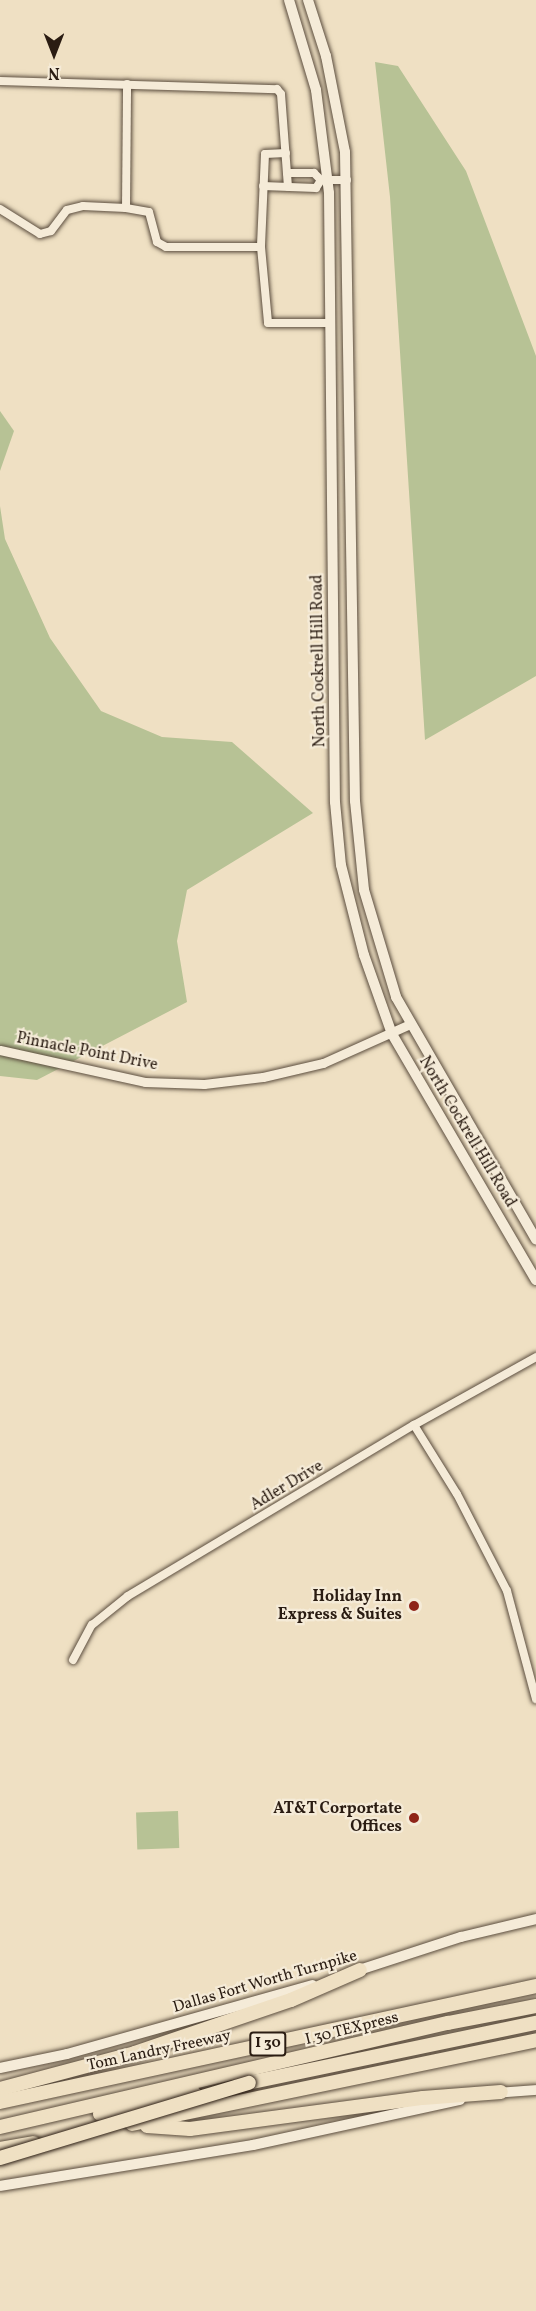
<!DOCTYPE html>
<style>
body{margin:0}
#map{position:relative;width:536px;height:2311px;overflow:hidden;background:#efe0c3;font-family:Vollkorn,serif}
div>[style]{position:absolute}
.green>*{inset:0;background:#b7c295;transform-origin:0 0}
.roads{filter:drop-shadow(0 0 2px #5b4d3e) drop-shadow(0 0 2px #5b4d3e)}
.minor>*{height:8px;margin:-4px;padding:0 4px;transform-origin:4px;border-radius:4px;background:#f5ebd8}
.tertiary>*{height:9px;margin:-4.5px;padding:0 4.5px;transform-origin:4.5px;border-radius:4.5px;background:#f5ebd8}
.secondary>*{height:10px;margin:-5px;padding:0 5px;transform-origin:5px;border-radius:5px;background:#f5ebd8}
.motorway>*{height:14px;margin:-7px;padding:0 7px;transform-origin:7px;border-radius:7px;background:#efe0c3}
.bridges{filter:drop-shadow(0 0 2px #2a1c12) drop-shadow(0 0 2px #2a1c12)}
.motorway-bridge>*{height:14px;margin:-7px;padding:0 7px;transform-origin:7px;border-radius:7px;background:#efe0c3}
.dots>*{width:16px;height:16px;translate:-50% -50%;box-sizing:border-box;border:3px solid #f5ebd8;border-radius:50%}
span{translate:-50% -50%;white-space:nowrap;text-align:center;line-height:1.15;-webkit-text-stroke:4.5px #f5ebd8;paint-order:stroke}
.shield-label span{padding:2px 4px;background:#f5ebd8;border:2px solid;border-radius:4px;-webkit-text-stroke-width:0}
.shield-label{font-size:15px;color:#2a1c12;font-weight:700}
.street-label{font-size:16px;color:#2a1c12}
.poi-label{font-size:16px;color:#2a1c12;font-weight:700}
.right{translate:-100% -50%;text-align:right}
.north{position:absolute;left:24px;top:24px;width:60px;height:60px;-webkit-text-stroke:4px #f5ebd8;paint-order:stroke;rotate:180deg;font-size:16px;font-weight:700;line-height:24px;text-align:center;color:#2a1c12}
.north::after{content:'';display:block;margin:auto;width:21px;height:27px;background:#2a1c12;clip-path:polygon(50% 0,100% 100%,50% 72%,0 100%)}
</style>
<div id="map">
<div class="green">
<i style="clip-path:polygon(375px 62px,398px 66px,466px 171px,536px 356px,536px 676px,425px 740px,390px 197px)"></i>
<i style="clip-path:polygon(0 411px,14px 431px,0 471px)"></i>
<i style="clip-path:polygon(0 506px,5px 539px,50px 638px,101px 711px,162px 737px,232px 742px,313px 813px,187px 890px,177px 941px,187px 1002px,37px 1080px,0 1076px)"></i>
<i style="left:178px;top:1811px;width:37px;height:42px;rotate:88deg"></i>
</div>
<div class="roads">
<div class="minor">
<i style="left:0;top:81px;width:277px;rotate:1.7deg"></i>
<i style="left:277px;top:89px;width:6px;rotate:51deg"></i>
<i style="left:281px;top:94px;width:93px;rotate:85.7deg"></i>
<i style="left:286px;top:153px;width:21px;rotate:177deg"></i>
<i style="left:265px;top:154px;width:93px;rotate:92.5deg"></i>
<i style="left:261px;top:247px;width:76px;rotate:84.7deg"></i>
<i style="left:268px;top:323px;width:62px"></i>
<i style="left:287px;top:173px;width:27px"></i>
<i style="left:314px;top:173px;width:10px;rotate:45deg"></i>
<i style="left:321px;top:180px;width:26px"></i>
<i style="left:263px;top:186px;width:53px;rotate:2.2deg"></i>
<i style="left:316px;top:188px;width:9px;rotate:-58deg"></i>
<i style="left:126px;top:208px;width:124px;rotate:-89.5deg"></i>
<i style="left:0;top:209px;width:47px;rotate:32deg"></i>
<i style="left:40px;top:234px;width:11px;rotate:-15deg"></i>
<i style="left:51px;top:231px;width:26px;rotate:-53deg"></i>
<i style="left:67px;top:210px;width:16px;rotate:-14deg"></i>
<i style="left:83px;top:206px;width:43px;rotate:2.7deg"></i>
<i style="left:126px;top:208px;width:23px;rotate:10deg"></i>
<i style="left:149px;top:212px;width:31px;rotate:75deg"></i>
<i style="left:157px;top:242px;width:10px;rotate:29deg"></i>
<i style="left:166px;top:247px;width:95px"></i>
<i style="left:414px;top:1425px;width:81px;rotate:58.1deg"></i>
<i style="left:457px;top:1494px;width:109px;rotate:62.7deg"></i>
<i style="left:507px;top:1591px;width:112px;rotate:75deg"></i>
<i style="left:73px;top:1660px;width:40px;rotate:-62deg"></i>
<i style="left:92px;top:1625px;width:46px;rotate:-38.9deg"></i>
<i style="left:128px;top:1596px;width:333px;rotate:-30.9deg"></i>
<i style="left:414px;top:1425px;width:140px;rotate:-29.1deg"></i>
</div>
<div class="tertiary">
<i style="left:0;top:1050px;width:148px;rotate:12.4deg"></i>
<i style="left:145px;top:1082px;width:59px;rotate:1.9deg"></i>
<i style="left:204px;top:1084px;width:59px;rotate:-6.8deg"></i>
<i style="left:263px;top:1077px;width:62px;rotate:-13.1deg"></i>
<i style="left:323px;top:1063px;width:95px;rotate:-24.1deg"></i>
</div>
<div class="secondary">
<i style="left:289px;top:0;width:94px;rotate:73.3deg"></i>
<i style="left:316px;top:90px;width:104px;rotate:82.8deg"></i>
<i style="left:329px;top:193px;width:609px;rotate:89.44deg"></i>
<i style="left:335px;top:802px;width:63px;rotate:84.6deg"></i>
<i style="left:341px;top:865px;width:93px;rotate:75.7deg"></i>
<i style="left:364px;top:955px;width:84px;rotate:70.5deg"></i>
<i style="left:392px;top:1034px;width:285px;rotate:59.7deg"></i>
<i style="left:308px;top:0;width:59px;rotate:72.2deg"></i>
<i style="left:326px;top:56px;width:98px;rotate:78.8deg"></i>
<i style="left:345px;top:152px;width:649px;rotate:89.12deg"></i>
<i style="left:355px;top:801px;width:89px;rotate:84.2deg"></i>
<i style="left:364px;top:890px;width:112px;rotate:73.3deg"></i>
<i style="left:396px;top:997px;width:280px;rotate:60deg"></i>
<i style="left:353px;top:1972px;width:114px;rotate:-18deg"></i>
<i style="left:461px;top:1937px;width:77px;rotate:-13.5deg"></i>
<i style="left:0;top:2068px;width:68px;rotate:-11.8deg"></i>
<i style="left:67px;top:2054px;width:255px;rotate:-15.7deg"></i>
<i style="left:495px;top:2093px;width:41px;rotate:-4.2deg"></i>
<i style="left:0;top:2186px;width:256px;rotate:-9.2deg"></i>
<i style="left:253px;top:2145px;width:212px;rotate:-12.3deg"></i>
</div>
<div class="motorway">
<i style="left:238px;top:2085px;width:304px;rotate:-11.8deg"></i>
<i style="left:0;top:2089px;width:140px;rotate:-14.9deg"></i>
<i style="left:135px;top:2053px;width:165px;rotate:-18.8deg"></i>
<i style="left:291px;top:2000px;width:75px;rotate:-23.5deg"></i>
<i style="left:0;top:2102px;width:548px;rotate:-12.21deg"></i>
<i style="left:100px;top:2114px;width:97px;rotate:-11.9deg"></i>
<i style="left:132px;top:2124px;width:413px;rotate:-11.7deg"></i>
<i style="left:147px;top:2126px;width:43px;rotate:4deg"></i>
<i style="left:190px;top:2129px;width:235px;rotate:-7.6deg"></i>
<i style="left:423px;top:2098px;width:78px;rotate:-4.4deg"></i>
<i style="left:0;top:2127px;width:460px;rotate:-13.1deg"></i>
<i style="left:448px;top:2023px;width:90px;rotate:-10.9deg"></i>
<i style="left:0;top:2149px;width:34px;rotate:-10deg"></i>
</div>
</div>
<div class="bridges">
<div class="motorway-bridge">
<i style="left:0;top:2158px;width:260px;rotate:-16.8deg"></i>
</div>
</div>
<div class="dots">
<i style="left:414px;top:1606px;background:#8f2418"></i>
<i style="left:414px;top:1818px;background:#8f2418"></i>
</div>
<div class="shield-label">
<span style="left:268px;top:2044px">I 30</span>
</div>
<div class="street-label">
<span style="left:319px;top:661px;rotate:-91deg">North Cockrell Hill Road</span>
<span style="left:87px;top:1052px;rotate:11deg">Pinnacle Point Drive</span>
<span style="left:467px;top:1132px;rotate:59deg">North Cockrell Hill Road</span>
<span style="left:287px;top:1486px;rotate:-31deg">Adler Drive</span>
<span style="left:265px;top:1982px;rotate:-16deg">Dallas Fort Worth Turnpike</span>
<span style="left:352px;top:2029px;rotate:-14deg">I 30 TEXpress</span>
<span style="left:159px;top:2051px;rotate:-12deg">Tom Landry Freeway</span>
</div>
<div class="poi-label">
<span class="right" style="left:402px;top:1606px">Holiday Inn<br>Express &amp; Suites</span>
<span class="right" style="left:402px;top:1818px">AT&amp;T Corportate<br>Offices</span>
</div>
<div class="north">N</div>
</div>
